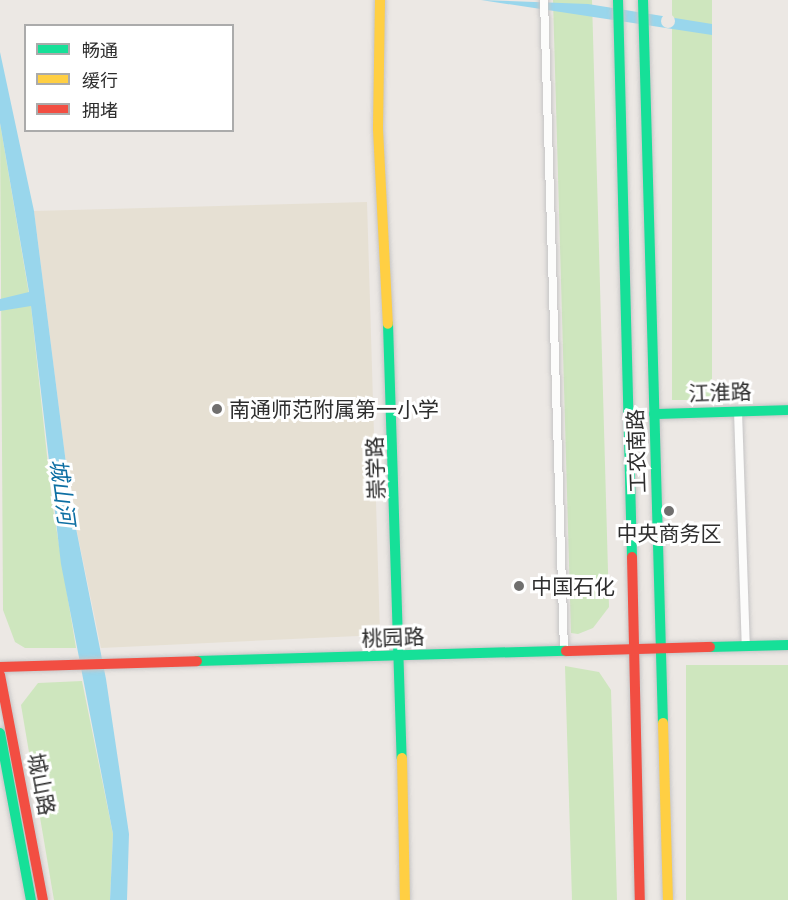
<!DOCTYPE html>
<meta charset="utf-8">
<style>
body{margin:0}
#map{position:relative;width:788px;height:900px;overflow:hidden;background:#ece8e4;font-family:Mulish,"Noto Sans SC",sans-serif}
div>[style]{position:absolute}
.education>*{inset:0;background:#e6e0d3}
.green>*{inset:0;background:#cee6be;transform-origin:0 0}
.water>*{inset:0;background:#99d6ec}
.pier>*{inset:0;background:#ece8e4}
.round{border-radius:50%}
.roads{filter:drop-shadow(0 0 2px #c5c4c5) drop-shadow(0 0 2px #c5c4c5)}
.street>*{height:8px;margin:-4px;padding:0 4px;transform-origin:4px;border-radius:4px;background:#fcfcfb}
.fast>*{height:10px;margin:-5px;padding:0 5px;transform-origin:5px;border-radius:5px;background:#16e098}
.slow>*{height:10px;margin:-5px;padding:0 5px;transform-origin:5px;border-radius:5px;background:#ffcf43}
.jam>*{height:10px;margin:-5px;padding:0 5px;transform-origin:5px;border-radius:5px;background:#f24e42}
.dots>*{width:16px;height:16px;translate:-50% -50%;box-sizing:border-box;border:3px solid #fff;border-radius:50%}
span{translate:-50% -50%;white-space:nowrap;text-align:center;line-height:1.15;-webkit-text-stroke:6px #fff;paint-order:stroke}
.street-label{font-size:21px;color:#2e2e2e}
.poi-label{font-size:21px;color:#2e2e2e}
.left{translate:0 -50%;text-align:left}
.water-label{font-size:22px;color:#0d6fa3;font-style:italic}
.legend{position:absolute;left:24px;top:24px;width:210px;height:108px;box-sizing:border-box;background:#fff;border:2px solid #ababab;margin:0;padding:8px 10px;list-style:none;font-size:18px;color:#2e2e2e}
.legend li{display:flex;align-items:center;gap:12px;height:30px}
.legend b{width:30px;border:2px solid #ababab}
</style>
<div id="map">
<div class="education">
<i style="clip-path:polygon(367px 202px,380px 635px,101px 648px,71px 503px,34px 211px)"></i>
</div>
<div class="green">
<i style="clip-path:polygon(553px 0,592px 0,609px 607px,593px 628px,578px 634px,571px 633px)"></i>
<i style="left:672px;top:0;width:40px;height:400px"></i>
<i style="clip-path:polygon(0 123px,31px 306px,52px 502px,76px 648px,25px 648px,15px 642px,3px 610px)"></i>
<i style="left:788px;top:665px;width:235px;height:102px;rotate:90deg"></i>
<i style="clip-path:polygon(565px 666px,599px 672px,611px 690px,617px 900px,572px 900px)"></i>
<i style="clip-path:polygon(82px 681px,113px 834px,110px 900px,54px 900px,21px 705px,38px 683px)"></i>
</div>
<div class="water">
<i style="clip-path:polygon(481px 0,588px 4px,712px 24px,712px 35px)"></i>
<i style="clip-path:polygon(0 52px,34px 211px,71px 503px,106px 679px,129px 834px,127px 900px,110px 900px,113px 834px,61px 564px,31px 306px,0 311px,0 299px,29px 292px,0 123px)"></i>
</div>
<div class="pier">
<i class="round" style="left:661px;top:14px;width:14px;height:14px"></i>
</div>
<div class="roads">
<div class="street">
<i style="left:544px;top:0;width:650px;rotate:88.24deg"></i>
<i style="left:738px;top:411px;width:235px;rotate:88.1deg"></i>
</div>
<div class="fast">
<i style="left:618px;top:0;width:557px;rotate:88.56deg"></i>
<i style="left:643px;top:0;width:723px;rotate:88.42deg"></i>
<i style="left:388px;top:324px;width:434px;rotate:88.2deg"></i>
<i style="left:654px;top:414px;width:134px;rotate:-1.7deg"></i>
<i style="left:710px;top:647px;width:78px;rotate:-1.5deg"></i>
<i style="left:197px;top:661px;width:369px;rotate:-1.6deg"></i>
<i style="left:0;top:733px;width:170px;rotate:79.5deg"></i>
</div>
<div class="slow">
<i style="left:380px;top:0;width:129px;rotate:90.9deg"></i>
<i style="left:378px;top:129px;width:195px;rotate:87.1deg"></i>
<i style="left:663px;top:723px;width:177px;rotate:88.4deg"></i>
<i style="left:402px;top:758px;width:142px;rotate:88.8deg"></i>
</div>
<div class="jam">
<i style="left:632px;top:557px;width:343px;rotate:88.7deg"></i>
<i style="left:566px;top:651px;width:144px;rotate:-1.6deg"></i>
<i style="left:0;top:667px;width:197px;rotate:-1.7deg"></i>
<i style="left:0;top:675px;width:229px;rotate:79.2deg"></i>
</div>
</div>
<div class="dots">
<i style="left:217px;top:409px;background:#706f6e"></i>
<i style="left:669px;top:511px;background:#706f6e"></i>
<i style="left:519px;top:586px;background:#706f6e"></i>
</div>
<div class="street-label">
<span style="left:720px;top:392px;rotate:-2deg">江淮路</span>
<span style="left:636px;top:451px;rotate:-92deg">工农南路</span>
<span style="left:375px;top:468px;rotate:-92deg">崇学路</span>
<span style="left:393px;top:637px;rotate:-2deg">桃园路</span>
<span style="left:42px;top:784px;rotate:79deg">城山路</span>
</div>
<div class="poi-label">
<span class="left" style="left:229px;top:409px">南通师范附属第一小学</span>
<span style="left:669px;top:533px">中央商务区</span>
<span class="left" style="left:531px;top:586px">中国石化</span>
</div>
<div class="water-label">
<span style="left:62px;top:492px;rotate:82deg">城山河</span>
</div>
<ul class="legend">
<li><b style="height:8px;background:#16e098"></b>畅通</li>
<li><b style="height:8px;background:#ffcf43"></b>缓行</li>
<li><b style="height:8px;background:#f24e42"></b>拥堵</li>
</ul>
</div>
